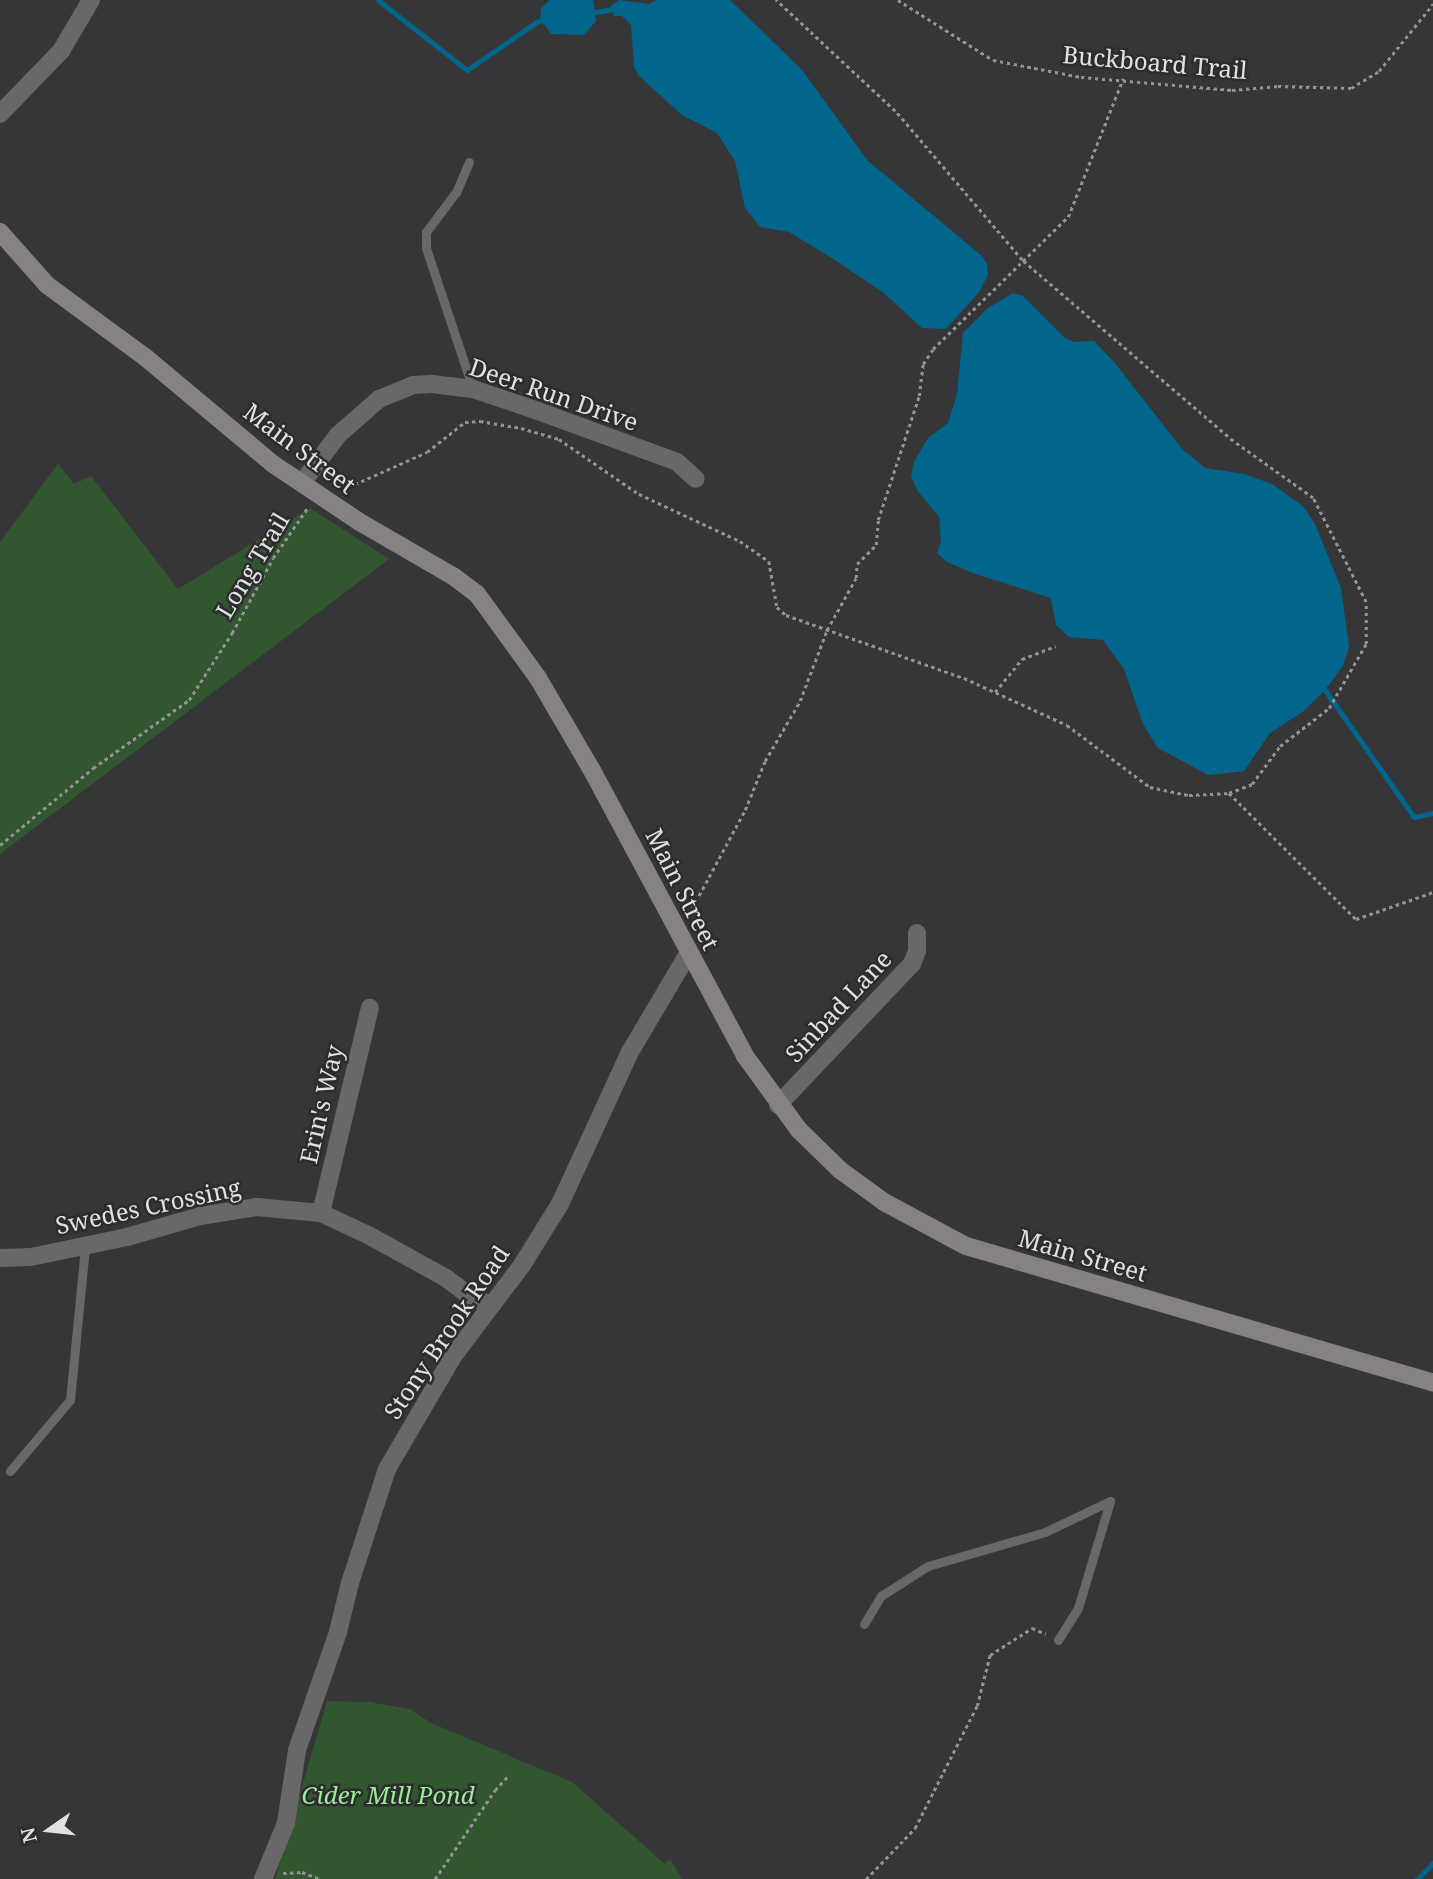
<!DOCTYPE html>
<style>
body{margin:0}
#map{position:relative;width:1433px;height:1879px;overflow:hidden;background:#363639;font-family:"Noto Serif",serif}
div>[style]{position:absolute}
.green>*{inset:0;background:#32562f}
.water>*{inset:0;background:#00668b}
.stream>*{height:5px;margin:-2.5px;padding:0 2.5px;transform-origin:2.5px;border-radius:2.5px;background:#00668b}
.path>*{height:2.5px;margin-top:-1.25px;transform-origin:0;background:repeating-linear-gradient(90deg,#949496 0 3.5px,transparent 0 7px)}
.lane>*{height:9px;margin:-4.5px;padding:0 4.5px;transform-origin:4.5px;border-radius:4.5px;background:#696767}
.street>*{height:18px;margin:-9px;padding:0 9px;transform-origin:9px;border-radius:9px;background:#696767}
.secondary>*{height:18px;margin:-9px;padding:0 9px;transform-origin:9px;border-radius:9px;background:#858281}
span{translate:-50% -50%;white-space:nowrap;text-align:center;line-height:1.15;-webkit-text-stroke:5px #2c2c2f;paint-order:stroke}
.street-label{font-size:24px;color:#e1e1e3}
.park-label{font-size:24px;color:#98ef91;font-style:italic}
.north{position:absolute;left:14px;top:1795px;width:70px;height:70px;-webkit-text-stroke:5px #2c2c2f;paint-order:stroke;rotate:256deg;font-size:19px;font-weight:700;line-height:28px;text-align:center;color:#e1e1e3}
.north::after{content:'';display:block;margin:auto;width:24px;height:32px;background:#e1e1e3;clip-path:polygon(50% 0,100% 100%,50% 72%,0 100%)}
</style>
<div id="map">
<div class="green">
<i style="clip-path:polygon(58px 464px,74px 484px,91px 476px,178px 589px,310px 508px,389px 559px,0 854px,0 542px)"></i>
<i style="clip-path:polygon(327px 1701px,369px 1702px,410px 1709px,431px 1723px,572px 1782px,665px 1864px,670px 1859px,682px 1879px,275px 1879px)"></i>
</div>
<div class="water">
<i style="clip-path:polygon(550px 0,593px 0,596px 21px,584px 35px,551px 34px,540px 19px,541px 8px)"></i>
<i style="clip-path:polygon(619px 0,649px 4px,657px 0,730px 0,803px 71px,867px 160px,982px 256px,987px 264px,988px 275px,979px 292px,946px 329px,922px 328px,884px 293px,835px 260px,789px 232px,760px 227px,745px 208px,735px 161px,717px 133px,682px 115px,639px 76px,634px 67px,631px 25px,622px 16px,614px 16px,611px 6px)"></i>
<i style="clip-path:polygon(1013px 293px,1023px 296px,1065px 338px,1074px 342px,1094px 341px,1114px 362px,1182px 449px,1205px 468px,1244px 474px,1272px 484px,1304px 507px,1315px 524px,1341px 588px,1349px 647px,1343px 666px,1325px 690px,1304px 711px,1270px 733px,1244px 771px,1208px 775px,1158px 748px,1143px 724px,1124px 669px,1103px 640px,1069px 637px,1056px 625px,1051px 598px,973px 573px,947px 562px,937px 553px,941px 541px,939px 517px,917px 490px,911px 476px,914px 462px,928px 438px,948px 423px,957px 394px,963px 333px,988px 308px)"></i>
</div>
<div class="stream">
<i style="left:378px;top:0;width:113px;rotate:38.2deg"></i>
<i style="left:467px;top:70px;width:86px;rotate:-34.6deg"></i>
<i style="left:538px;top:21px;width:7px;rotate:-8deg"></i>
<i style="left:590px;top:13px;width:22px;rotate:-10deg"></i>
<i style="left:1325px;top:690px;width:155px;rotate:55deg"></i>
<i style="left:1414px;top:817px;width:19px;rotate:-12deg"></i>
<i style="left:1417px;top:1879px;width:23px;rotate:-45deg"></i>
</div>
<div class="path">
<i style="left:898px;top:0;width:112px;rotate:32.3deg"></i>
<i style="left:993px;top:60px;width:90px;rotate:10.9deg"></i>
<i style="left:1081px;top:77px;width:152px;rotate:4.9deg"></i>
<i style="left:1232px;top:90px;width:46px;rotate:-5deg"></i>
<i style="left:1278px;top:86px;width:73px;rotate:1.6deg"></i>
<i style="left:1351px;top:88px;width:33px;rotate:-31deg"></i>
<i style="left:1379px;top:71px;width:86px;rotate:-51.1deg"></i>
<i style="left:342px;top:490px;width:93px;rotate:-24.1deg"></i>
<i style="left:427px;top:452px;width:48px;rotate:-38.3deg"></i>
<i style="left:465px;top:422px;width:15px;rotate:-4deg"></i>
<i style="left:480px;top:421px;width:42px;rotate:9.7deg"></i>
<i style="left:521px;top:428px;width:40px;rotate:16deg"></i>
<i style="left:559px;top:439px;width:97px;rotate:34.5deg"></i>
<i style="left:639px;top:494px;width:111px;rotate:25deg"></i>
<i style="left:740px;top:541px;width:35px;rotate:35deg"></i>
<i style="left:769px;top:561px;width:47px;rotate:80.1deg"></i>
<i style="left:777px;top:607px;width:12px;rotate:42deg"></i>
<i style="left:786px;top:615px;width:189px;rotate:19.5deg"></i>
<i style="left:964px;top:678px;width:113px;rotate:24.5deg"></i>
<i style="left:1067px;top:725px;width:104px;rotate:36.8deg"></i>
<i style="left:1150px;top:787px;width:40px;rotate:12deg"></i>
<i style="left:1189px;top:795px;width:40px;rotate:-2.9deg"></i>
<i style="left:1229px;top:793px;width:25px;rotate:-21deg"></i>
<i style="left:1252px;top:784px;width:47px;rotate:-53.6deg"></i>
<i style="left:1280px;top:746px;width:62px;rotate:-37.8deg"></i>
<i style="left:1329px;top:708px;width:74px;rotate:-60deg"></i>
<i style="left:1366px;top:644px;width:42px;rotate:-90deg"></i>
<i style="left:1366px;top:602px;width:117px;rotate:-117deg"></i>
<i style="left:1313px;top:498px;width:98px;rotate:-144.5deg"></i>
<i style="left:1233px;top:441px;width:278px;rotate:-139.4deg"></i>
<i style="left:1022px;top:260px;width:196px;rotate:-130.4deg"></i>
<i style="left:895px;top:111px;width:163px;rotate:-137deg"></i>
<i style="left:995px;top:692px;width:43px;rotate:-50.7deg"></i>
<i style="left:1022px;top:659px;width:36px;rotate:-21deg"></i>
<i style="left:1229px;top:793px;width:179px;rotate:44.8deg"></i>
<i style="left:1356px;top:919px;width:82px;rotate:-19.3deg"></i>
<i style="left:0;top:845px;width:121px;rotate:-39.6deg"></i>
<i style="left:93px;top:768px;width:118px;rotate:-35.3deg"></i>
<i style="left:189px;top:700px;width:80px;rotate:-57.3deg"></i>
<i style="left:232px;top:633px;width:85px;rotate:-61.3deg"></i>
<i style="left:273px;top:558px;width:62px;rotate:-55.5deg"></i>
<i style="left:689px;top:914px;width:118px;rotate:-61.7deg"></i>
<i style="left:745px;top:810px;width:53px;rotate:-67.8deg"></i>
<i style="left:765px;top:761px;width:69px;rotate:-59.7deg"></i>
<i style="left:800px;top:701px;width:76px;rotate:-69.2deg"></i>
<i style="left:827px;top:630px;width:60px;rotate:-60.9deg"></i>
<i style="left:856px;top:578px;width:14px;rotate:-86deg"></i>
<i style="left:857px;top:564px;width:27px;rotate:-45deg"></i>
<i style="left:876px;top:545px;width:25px;rotate:-85deg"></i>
<i style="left:878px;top:520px;width:131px;rotate:-71.7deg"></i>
<i style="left:919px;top:396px;width:32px;rotate:-83deg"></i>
<i style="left:923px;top:364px;width:18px;rotate:-56deg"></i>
<i style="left:933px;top:349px;width:189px;rotate:-44.4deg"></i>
<i style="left:1068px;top:217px;width:149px;rotate:-68.3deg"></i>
<i style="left:283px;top:1873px;width:19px;rotate:-3deg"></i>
<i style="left:302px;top:1872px;width:19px;rotate:21deg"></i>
<i style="left:435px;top:1879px;width:107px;rotate:-56deg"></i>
<i style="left:495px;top:1790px;width:21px;rotate:-47deg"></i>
<i style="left:866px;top:1879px;width:71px;rotate:-46.1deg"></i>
<i style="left:915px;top:1828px;width:137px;rotate:-63.1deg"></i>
<i style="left:977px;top:1706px;width:53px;rotate:-75.7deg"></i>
<i style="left:990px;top:1655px;width:50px;rotate:-32.7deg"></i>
<i style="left:1032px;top:1628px;width:15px;rotate:23deg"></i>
</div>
<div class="lane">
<i style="left:469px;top:162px;width:33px;rotate:113deg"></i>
<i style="left:456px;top:192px;width:50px;rotate:126.9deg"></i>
<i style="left:426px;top:232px;width:16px;rotate:90deg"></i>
<i style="left:426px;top:248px;width:149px;rotate:71.6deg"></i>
<i style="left:10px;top:1471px;width:93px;rotate:-49.8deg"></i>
<i style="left:70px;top:1400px;width:155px;rotate:-84.4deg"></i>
<i style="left:864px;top:1624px;width:33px;rotate:-59deg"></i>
<i style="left:881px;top:1596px;width:56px;rotate:-32.6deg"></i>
<i style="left:928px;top:1566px;width:122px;rotate:-16.2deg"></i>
<i style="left:1045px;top:1532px;width:72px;rotate:-25.5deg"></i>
<i style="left:1058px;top:1640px;width:38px;rotate:-58deg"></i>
<i style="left:1078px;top:1608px;width:112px;rotate:-73.3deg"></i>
</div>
<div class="street">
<i style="left:0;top:114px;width:88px;rotate:-45.9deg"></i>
<i style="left:61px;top:51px;width:59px;rotate:-59.5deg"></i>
<i style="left:302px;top:483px;width:60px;rotate:-53.1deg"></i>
<i style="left:338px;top:435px;width:55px;rotate:-41.3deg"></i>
<i style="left:379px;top:399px;width:37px;rotate:-22deg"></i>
<i style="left:413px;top:385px;width:19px;rotate:-3deg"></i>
<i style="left:432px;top:384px;width:41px;rotate:7deg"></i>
<i style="left:473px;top:389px;width:69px;rotate:18.7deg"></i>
<i style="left:538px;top:411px;width:148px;rotate:20.1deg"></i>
<i style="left:677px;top:462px;width:25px;rotate:42deg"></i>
<i style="left:778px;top:1105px;width:195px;rotate:-46.5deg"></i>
<i style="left:912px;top:964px;width:14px;rotate:-69deg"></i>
<i style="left:917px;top:951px;width:18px;rotate:-90deg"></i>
<i style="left:321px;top:1213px;width:211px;rotate:-76.6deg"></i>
<i style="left:0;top:1258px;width:31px;rotate:-2deg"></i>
<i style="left:31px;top:1257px;width:98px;rotate:-11.8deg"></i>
<i style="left:127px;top:1237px;width:76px;rotate:-16deg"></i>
<i style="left:200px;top:1216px;width:58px;rotate:-9deg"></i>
<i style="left:257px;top:1207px;width:64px;rotate:5.4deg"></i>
<i style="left:321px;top:1213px;width:54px;rotate:25.1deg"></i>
<i style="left:370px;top:1236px;width:87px;rotate:28.9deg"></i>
<i style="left:446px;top:1278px;width:34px;rotate:37deg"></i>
<i style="left:473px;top:1298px;width:20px;rotate:20deg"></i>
<i style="left:263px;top:1879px;width:61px;rotate:-67.7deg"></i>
<i style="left:286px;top:1823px;width:74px;rotate:-81.4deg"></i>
<i style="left:297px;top:1750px;width:125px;rotate:-70.8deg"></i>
<i style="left:338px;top:1632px;width:50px;rotate:-76.2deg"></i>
<i style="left:350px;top:1583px;width:120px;rotate:-72deg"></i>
<i style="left:387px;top:1469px;width:132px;rotate:-59.6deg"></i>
<i style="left:454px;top:1355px;width:113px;rotate:-52.9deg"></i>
<i style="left:522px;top:1265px;width:72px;rotate:-58.1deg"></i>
<i style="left:560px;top:1204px;width:167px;rotate:-65.3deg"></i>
<i style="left:630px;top:1052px;width:114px;rotate:-59.4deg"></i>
</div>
<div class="secondary">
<i style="left:0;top:232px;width:71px;rotate:48.4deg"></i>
<i style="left:47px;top:285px;width:122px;rotate:36.3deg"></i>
<i style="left:145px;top:357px;width:167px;rotate:39.9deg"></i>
<i style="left:273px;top:464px;width:102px;rotate:33.8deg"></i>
<i style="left:358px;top:521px;width:110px;rotate:30.1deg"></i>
<i style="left:453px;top:576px;width:30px;rotate:37deg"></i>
<i style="left:477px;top:594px;width:104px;rotate:54deg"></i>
<i style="left:538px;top:678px;width:111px;rotate:59.7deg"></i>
<i style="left:594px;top:774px;width:320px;rotate:61.8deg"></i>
<i style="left:745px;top:1056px;width:92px;rotate:53.9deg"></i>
<i style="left:799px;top:1130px;width:57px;rotate:44.3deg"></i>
<i style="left:840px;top:1170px;width:54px;rotate:36deg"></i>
<i style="left:884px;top:1202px;width:93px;rotate:28.2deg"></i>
<i style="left:966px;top:1246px;width:487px;rotate:16.3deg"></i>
</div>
<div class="street-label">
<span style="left:1155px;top:62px;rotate:5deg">Buckboard Trail</span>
<span style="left:554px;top:394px;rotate:19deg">Deer Run Drive</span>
<span style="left:300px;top:448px;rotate:37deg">Main Street</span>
<span style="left:252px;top:565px;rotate:-59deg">Long Trail</span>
<span style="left:683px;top:889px;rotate:63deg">Main Street</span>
<span style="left:838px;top:1006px;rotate:-47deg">Sinbad Lane</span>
<span style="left:321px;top:1104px;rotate:-77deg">Erin's Way</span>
<span style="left:148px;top:1206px;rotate:-12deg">Swedes Crossing</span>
<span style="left:1083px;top:1255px;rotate:16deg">Main Street</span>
<span style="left:446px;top:1332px;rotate:-56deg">Stony Brook Road</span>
</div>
<div class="park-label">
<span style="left:388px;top:1795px">Cider Mill Pond</span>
</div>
<div class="north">N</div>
</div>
